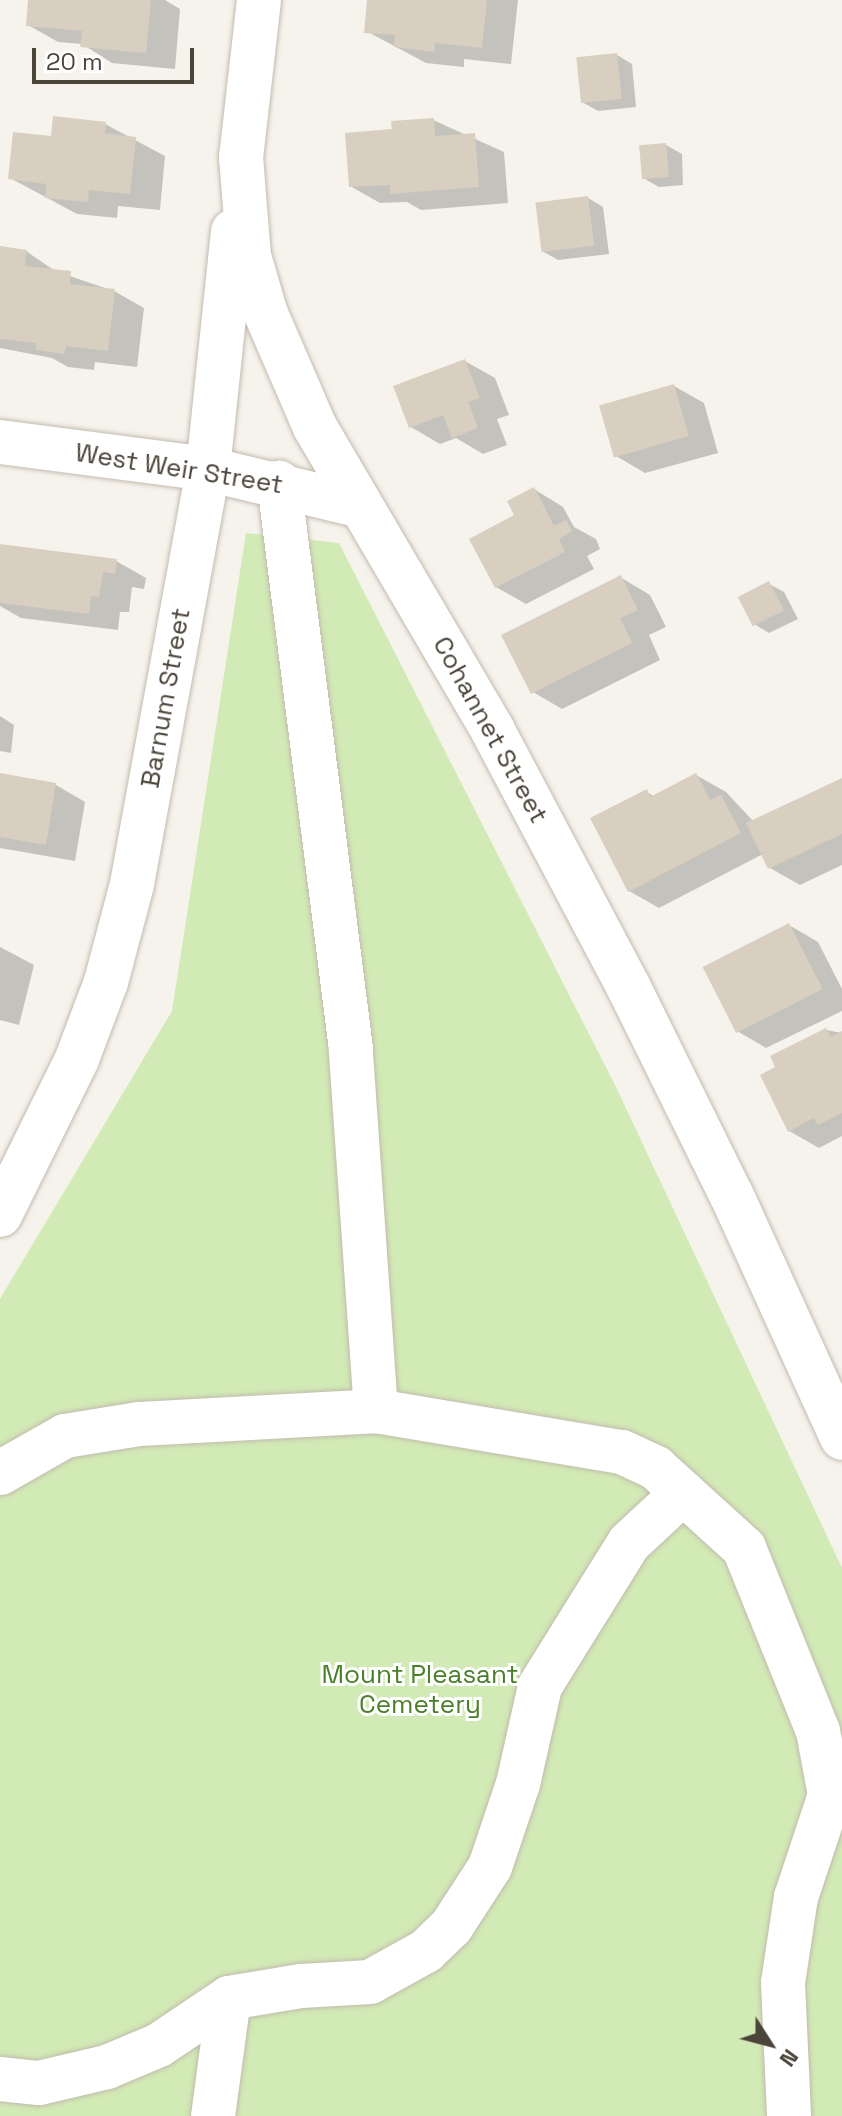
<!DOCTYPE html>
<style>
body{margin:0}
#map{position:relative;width:842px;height:2116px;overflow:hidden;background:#f6f3ec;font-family:"Space Grotesk",sans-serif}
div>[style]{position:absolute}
.green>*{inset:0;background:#d2eab5}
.shadow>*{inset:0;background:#0003}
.building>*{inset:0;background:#d8cfc1;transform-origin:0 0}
.roads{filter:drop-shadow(0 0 2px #c2bbae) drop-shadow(0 0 2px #c2bbae)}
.minor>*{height:44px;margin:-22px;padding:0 22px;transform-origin:22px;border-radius:22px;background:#fff}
span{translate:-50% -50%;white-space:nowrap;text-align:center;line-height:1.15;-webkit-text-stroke:6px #fff;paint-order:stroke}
.street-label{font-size:26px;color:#4b4439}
.park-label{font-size:26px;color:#4a7f2a}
.north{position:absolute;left:730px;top:2004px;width:80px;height:80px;-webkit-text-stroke:6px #fff;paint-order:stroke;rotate:126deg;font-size:22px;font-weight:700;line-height:32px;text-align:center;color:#4b4439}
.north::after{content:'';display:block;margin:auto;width:28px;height:36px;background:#4b4439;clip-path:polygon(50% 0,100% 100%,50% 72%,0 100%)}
.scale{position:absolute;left:32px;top:48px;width:162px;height:36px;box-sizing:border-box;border:4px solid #4b4439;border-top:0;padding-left:10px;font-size:24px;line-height:28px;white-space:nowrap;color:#4b4439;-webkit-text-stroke:6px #fff;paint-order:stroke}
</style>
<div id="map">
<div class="green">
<i style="clip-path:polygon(246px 533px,339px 543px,616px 1087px,842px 1568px,842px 2116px,0 2116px,0 1299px,172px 1011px)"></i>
</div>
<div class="shadow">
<i style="clip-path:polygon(30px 0,165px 0,180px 9px,175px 69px,112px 63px,82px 44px,58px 42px,28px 25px)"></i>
<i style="clip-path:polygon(369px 0,518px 0,511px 64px,464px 59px,464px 67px,426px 63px,366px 31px)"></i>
<i style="clip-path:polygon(617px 55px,632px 64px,636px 107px,598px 111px,582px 102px)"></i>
<i style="clip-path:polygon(433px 120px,504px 152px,508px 203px,421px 210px,407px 202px,380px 203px,350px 186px,394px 131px)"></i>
<i style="clip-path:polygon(105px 124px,165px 156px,160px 210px,118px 206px,117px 218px,77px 214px,10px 178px,53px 138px)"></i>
<i style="clip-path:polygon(666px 145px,682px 154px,683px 185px,659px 187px,643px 178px)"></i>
<i style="clip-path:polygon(588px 198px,603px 207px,609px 254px,558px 260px,542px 251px)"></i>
<i style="clip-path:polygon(0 248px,26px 251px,55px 271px,114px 291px,144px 308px,137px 367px,95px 362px,94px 370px,68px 367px,52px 358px,0 348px)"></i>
<i style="clip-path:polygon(465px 361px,495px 378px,509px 415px,497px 419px,507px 445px,483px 454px,456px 438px,440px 444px,411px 427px)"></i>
<i style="clip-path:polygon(674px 386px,704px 403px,718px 453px,645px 473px,616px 456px)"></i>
<i style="clip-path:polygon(534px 489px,563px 507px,574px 527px,596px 539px,600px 549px,587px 556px,594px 569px,526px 604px,496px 587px,517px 516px)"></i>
<i style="clip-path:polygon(0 546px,116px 561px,146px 578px,144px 589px,132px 587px,129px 612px,120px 612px,118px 630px,21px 618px,0 606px)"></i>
<i style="clip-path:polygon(620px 577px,650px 595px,666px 627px,649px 635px,660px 660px,562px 709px,533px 692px)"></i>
<i style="clip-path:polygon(769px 584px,784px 592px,798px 619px,769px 633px,754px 624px)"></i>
<i style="clip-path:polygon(0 716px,14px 725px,11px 753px,0 751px)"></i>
<i style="clip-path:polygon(0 775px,56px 785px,85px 802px,75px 861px,0 848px)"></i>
<i style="clip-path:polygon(696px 775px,726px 792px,754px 822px,842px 780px,842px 865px,800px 885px,770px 868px,763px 854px,659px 908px,629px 891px,647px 792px,655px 797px)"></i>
<i style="clip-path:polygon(789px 925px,818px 942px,842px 989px,842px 1011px,766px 1048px,737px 1031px)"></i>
<i style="clip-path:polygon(0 947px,34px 965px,19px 1025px,0 1020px)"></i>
<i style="clip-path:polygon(826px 1030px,842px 1033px,842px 1136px,819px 1148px,789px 1131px,778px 1068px)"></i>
</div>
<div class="building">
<i style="clip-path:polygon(28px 0,151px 0,146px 53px,80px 47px,82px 31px,26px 26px)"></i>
<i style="clip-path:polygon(367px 0,487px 0,482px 48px,435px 43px,435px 52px,394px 47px,395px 35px,364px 33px)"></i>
<i style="left:617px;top:53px;width:46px;height:41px;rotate:84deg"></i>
<i style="clip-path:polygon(53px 116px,106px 122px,105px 133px,136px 137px,130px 194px,89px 190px,88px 202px,45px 198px,46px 184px,8px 179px,13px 132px,51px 136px)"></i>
<i style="clip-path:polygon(434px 118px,435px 136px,475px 133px,479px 187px,390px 194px,390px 185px,349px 187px,345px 133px,392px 129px,391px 121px)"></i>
<i style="left:666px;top:143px;width:34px;height:27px;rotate:85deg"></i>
<i style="left:588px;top:196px;width:50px;height:53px;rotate:83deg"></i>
<i style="clip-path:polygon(0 246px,27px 250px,25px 266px,71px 271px,70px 284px,115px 289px,108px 351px,66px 346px,64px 354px,36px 350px,36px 343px,0 339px)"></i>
<i style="clip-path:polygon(465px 359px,480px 398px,468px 402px,478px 428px,452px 438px,443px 415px,409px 428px,393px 386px)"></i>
<i style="left:674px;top:384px;width:54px;height:78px;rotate:74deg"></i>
<i style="clip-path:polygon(534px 487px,554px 526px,566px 520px,572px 531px,559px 539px,565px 552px,495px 588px,469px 539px,514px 515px,507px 501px)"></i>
<i style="clip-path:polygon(0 544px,117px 559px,115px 574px,103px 572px,99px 597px,91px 596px,89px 614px,0 603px)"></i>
<i style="clip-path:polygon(621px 575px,638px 610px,620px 618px,632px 643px,531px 694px,501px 635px)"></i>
<i style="left:769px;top:581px;width:33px;height:35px;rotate:63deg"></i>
<i style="clip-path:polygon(0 773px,56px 783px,46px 845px,0 837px)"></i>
<i style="clip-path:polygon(696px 773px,710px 800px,721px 795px,741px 833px,628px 892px,590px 818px,647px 789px,650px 797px)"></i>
<i style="clip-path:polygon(842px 778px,842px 834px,768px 869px,746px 823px)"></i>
<i style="left:789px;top:923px;width:74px;height:97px;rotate:63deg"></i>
<i style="clip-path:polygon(826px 1028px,831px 1037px,842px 1031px,842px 1113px,818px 1125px,814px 1118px,788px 1132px,760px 1075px,775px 1067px,770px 1056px)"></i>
</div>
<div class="roads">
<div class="minor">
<i style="left:259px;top:0;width:158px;rotate:96.5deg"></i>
<i style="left:241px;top:157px;width:99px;rotate:85.4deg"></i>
<i style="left:249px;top:256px;width:60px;rotate:73.7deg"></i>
<i style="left:266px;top:314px;width:123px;rotate:66.6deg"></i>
<i style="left:315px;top:427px;width:352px;rotate:59.6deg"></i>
<i style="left:493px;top:731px;width:291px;rotate:62.1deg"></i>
<i style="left:629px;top:988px;width:230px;rotate:63.7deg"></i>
<i style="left:731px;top:1194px;width:268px;rotate:65.5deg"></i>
<i style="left:0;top:442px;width:210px;rotate:7.4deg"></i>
<i style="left:208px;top:469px;width:153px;rotate:13.6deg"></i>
<i style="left:0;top:1215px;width:174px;rotate:-63.7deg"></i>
<i style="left:77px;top:1059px;width:82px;rotate:-69.4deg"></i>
<i style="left:106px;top:982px;width:101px;rotate:-75.1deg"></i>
<i style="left:132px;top:884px;width:422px;rotate:-79.6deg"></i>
<i style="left:208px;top:469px;width:239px;rotate:-84deg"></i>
<i style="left:376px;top:1411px;width:249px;rotate:9.5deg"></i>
<i style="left:622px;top:1452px;width:38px;rotate:25deg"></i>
<i style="left:656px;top:1468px;width:119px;rotate:42.3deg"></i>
<i style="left:744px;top:1548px;width:197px;rotate:68deg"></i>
<i style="left:818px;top:1731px;width:65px;rotate:79.4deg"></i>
<i style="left:830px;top:1795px;width:108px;rotate:108.4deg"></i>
<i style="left:796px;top:1897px;width:87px;rotate:98.6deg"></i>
<i style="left:783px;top:1983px;width:133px;rotate:87.4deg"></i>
<i style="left:0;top:1473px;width:75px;rotate:-29.6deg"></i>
<i style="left:65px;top:1436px;width:75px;rotate:-9.2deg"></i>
<i style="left:139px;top:1424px;width:237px;rotate:-3.1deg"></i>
<i style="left:376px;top:1411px;width:363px;rotate:-94deg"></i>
<i style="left:351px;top:1049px;width:571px;rotate:-97.25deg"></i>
<i style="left:229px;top:1998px;width:73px;rotate:-9.5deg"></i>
<i style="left:301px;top:1986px;width:69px;rotate:-3.3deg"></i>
<i style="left:370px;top:1982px;width:64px;rotate:-29deg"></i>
<i style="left:426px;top:1951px;width:35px;rotate:-44deg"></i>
<i style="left:451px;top:1927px;width:72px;rotate:-57deg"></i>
<i style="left:490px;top:1867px;width:88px;rotate:-71.4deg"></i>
<i style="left:518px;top:1784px;width:100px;rotate:-77.3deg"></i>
<i style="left:540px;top:1686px;width:168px;rotate:-58.1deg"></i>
<i style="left:629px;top:1543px;width:74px;rotate:-42.8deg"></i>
<i style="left:0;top:2079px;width:39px;rotate:6deg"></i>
<i style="left:39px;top:2083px;width:70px;rotate:-13.2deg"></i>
<i style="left:107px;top:2067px;width:56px;rotate:-22.9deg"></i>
<i style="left:159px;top:2045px;width:84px;rotate:-33.9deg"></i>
<i style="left:229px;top:1998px;width:119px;rotate:97.7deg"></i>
</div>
</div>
<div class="street-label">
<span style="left:179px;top:469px;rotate:9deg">West Weir Street</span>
<span style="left:166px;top:698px;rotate:-80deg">Barnum Street</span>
<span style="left:490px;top:730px;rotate:61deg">Cohannet Street</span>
</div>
<div class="park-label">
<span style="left:420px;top:1690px">Mount Pleasant<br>Cemetery</span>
</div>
<div class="north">N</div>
<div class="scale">20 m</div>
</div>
